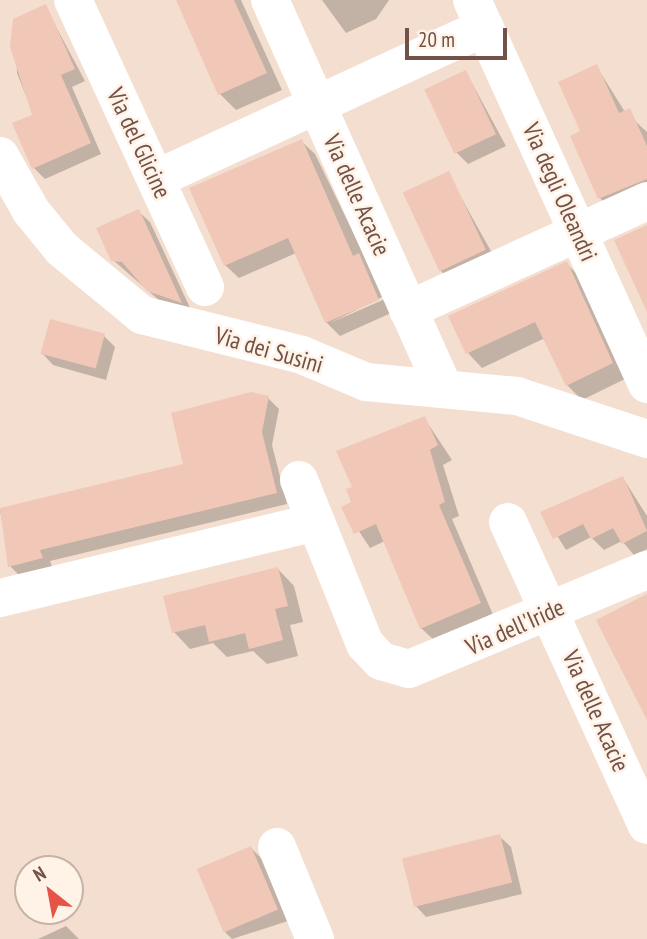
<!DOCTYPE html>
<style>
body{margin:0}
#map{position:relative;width:647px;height:939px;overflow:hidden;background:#fcede0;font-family:"PT Sans Narrow",sans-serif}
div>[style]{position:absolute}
.residential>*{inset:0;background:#f3decf}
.shadow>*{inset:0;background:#0003}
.building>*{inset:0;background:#f1c7b8;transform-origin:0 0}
.minor>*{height:38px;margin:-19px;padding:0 19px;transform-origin:19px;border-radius:19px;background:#fff}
span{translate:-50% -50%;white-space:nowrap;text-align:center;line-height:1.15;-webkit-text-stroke:5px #fff2e6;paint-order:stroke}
.street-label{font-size:24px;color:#725148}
.north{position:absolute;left:14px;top:855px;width:70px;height:70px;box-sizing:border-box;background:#fff2e6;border:2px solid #c7b2a7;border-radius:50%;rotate:329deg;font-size:19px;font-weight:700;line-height:28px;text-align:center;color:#725148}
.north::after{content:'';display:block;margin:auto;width:24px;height:32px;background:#e55445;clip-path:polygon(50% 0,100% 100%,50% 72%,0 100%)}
.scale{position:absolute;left:405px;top:28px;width:102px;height:32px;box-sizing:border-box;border:4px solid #725148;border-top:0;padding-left:9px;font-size:21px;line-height:24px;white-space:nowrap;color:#725148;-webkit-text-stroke:5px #fff2e6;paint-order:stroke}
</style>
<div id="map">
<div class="residential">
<i style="clip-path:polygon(evenodd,0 0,647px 0,647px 939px,0 939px,0 0,28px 869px,70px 869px,70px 911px,28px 911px,28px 869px)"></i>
</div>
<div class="shadow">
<i style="clip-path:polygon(177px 0,241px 0,282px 90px,236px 110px,220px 94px)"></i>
<i style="clip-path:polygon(322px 0,389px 0,376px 19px,346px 33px)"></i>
<i style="clip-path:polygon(45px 6px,85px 81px,72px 87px,101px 154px,45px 179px,34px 168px,34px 116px,17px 73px,15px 20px)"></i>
<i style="clip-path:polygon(597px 67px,625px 112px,647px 132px,647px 199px,614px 212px,600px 198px,582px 132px)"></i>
<i style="clip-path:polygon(466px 72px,506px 146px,468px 164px,456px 152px)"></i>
<i style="clip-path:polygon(301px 141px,315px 154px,384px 296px,330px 323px,385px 299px,391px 313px,340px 336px,326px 322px,296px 253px,239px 278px,225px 265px)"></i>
<i style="clip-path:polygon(448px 174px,497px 262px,452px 282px,441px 271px)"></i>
<i style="clip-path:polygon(138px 211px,150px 222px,192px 312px,161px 302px,113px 260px)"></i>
<i style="clip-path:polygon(567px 264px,581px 278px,627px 378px,582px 400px,567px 385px,545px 338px,482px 368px,468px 353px)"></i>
<i style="clip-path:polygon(104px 336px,115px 347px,106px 380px,53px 365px,42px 353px)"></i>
<i style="clip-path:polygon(268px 398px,279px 409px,272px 445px,287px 504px,50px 561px,53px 569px,21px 577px,10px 566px,0 510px,185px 465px)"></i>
<i style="clip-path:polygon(425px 419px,452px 460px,443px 465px,459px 516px,452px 519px,494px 617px,436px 642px,421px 628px,385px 541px,370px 548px,343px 507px,353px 503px,355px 487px)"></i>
<i style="clip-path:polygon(623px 478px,647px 516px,647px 549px,634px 555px,622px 541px,604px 550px,591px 537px,566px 550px,543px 513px)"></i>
<i style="clip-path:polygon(278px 569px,294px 586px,303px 622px,290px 625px,298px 656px,267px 664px,253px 651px,227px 657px,213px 643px,190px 649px,174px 632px)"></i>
<i style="clip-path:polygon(499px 836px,511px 847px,522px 894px,426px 917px,415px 905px)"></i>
<i style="clip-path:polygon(251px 848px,262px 859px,288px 921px,232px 939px,225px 932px)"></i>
<i style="clip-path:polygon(66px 926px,79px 939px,38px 939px)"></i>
</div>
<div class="building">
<i style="clip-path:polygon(176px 0,234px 0,267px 73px,218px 95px)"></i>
<i style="clip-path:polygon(46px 4px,75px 69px,61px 75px,91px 143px,32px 169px,12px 123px,32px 115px,10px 47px,13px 19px)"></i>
<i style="clip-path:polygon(597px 64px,619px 113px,630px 108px,647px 146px,647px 179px,598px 199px,570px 136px,580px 131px,558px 82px)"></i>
<i style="left:466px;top:70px;width:71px;height:46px;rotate:65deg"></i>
<i style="clip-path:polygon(302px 139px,353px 256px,359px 253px,379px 300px,325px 323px,288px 238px,224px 266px,189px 188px)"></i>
<i style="left:449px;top:171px;width:87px;height:51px;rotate:65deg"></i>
<i style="clip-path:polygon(139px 209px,182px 303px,147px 291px,122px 262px,111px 261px,96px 228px)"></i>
<i style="clip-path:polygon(647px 225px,647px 312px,614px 240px)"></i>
<i style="clip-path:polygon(567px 261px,613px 363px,566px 386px,535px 322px,466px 354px,448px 316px)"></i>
<i style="left:50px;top:319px;width:57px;height:36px;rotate:15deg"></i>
<i style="clip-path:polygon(251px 392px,269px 396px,262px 432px,277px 493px,40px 550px,43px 558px,8px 567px,0 508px,183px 464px,171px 413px)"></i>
<i style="clip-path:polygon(425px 416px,438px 445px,430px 450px,445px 502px,439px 505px,481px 603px,420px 629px,376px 524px,354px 534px,341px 507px,351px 502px,346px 489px,352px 487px,336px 451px)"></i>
<i style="clip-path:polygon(623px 476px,647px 531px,622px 544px,613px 528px,591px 539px,583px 524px,553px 539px,540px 512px)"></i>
<i style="clip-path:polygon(278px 567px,288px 606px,275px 609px,283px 640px,249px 649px,245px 633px,209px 642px,205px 625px,172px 633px,163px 596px)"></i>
<i style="clip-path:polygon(647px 594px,647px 720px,596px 620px)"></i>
<i style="left:500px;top:834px;width:50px;height:101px;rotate:76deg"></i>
<i style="left:251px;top:846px;width:69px;height:59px;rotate:67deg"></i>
</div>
<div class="minor">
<i style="left:73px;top:0;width:316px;rotate:65.3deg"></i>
<i style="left:270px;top:0;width:426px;rotate:65.9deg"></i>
<i style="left:472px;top:0;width:422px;rotate:65.5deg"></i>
<i style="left:0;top:156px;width:63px;rotate:60.6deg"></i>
<i style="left:31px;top:211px;width:49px;rotate:50.8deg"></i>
<i style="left:62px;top:249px;width:104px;rotate:39.5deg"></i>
<i style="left:142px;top:315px;width:165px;rotate:14deg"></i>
<i style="left:302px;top:355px;width:69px;rotate:22.9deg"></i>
<i style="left:366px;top:382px;width:152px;rotate:5.3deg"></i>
<i style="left:517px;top:396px;width:137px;rotate:18.3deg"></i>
<i style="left:156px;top:179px;width:362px;rotate:-24.8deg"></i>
<i style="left:408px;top:310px;width:263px;rotate:-24.5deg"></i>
<i style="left:299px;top:480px;width:177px;rotate:68.1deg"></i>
<i style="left:365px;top:644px;width:23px;rotate:47deg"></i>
<i style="left:381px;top:661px;width:29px;rotate:16deg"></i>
<i style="left:409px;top:669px;width:258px;rotate:-22.6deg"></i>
<i style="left:508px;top:522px;width:333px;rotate:65.4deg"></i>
<i style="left:0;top:598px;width:325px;rotate:-13.5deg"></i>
<i style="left:277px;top:847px;width:100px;rotate:67.6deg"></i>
</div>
<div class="street-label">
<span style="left:139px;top:143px;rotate:65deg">Via del Glicine</span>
<span style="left:560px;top:192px;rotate:66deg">Via degli Oleandri</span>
<span style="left:357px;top:195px;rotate:66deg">Via delle Acacie</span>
<span style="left:269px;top:350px;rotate:16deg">Via dei Susini</span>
<span style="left:515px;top:627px;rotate:-24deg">Via dell'Iride</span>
<span style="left:596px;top:711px;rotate:66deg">Via delle Acacie</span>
</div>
<div class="north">N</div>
<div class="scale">20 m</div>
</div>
